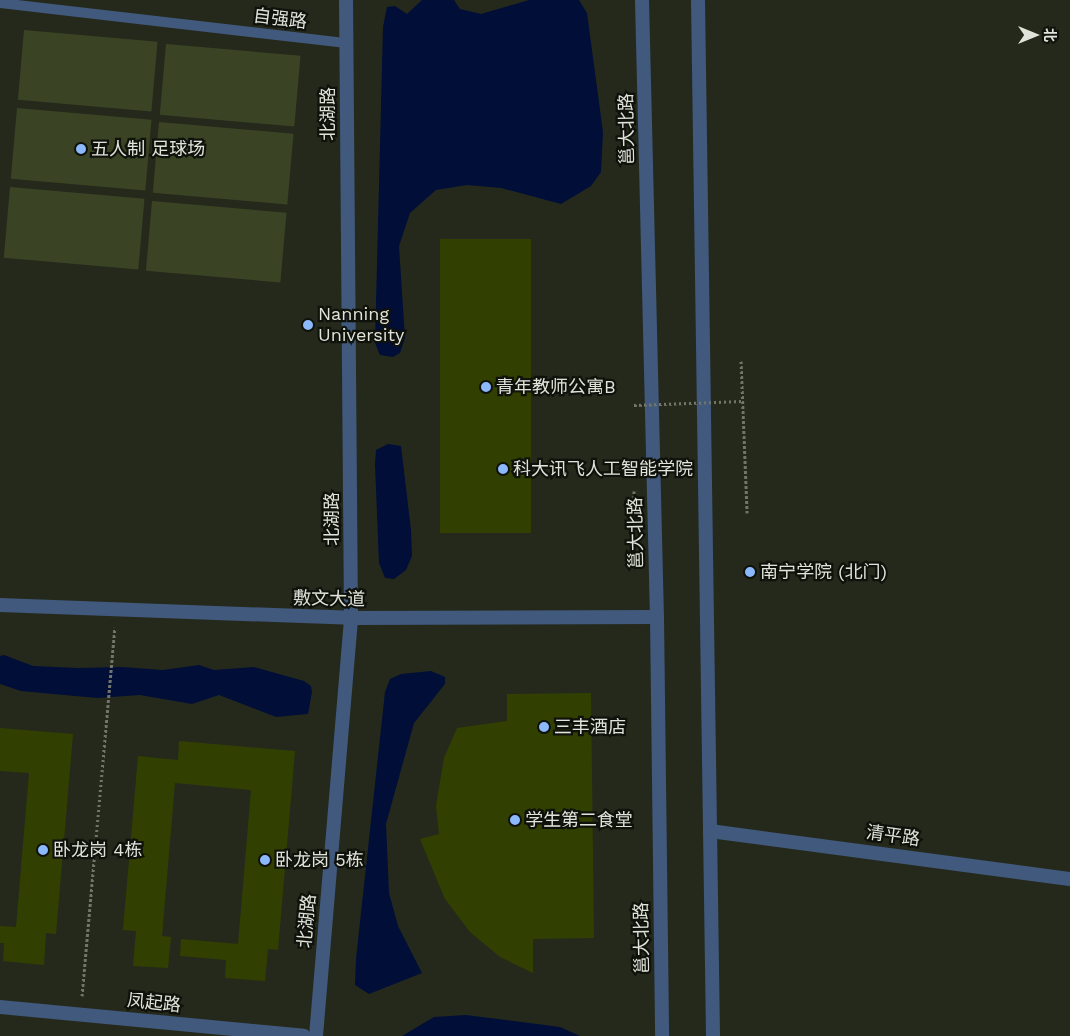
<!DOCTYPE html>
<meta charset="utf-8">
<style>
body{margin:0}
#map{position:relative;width:1070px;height:1036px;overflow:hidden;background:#25291c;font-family:"Work Sans","Noto Sans SC",sans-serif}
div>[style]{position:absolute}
.green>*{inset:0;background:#3a4424;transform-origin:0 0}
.water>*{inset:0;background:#000e38}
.building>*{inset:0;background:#314000;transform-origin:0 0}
.path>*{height:3px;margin-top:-1.5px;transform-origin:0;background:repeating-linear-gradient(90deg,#71756a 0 2.5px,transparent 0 5px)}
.service>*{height:10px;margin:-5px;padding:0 5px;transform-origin:5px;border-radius:5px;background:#41597d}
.minor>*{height:14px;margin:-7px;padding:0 7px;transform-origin:7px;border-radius:7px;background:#41597d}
.tertiary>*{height:14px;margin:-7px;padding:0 7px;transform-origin:7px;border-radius:7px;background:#41597d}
.path-bridge>*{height:3px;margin-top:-1.5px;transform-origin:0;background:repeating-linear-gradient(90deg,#71756a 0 2.5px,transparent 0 5px)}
.dots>*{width:14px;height:14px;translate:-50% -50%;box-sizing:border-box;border:2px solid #0f110b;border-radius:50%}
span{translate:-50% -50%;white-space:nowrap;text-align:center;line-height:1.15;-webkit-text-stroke:4.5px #0f110b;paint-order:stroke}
.street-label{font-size:18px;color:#e0e3da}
.poi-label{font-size:18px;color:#e0e3da}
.left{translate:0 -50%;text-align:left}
.north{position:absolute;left:1010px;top:10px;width:50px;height:50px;-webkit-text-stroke:4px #0f110b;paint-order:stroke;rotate:90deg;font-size:14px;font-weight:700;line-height:20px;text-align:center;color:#e0e3da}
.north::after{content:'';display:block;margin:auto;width:18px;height:22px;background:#e0e3da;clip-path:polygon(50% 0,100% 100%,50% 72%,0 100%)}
</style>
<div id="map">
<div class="green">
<i style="left:24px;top:30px;width:134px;height:70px;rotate:5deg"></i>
<i style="left:166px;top:44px;width:135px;height:71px;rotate:5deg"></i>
<i style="left:17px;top:108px;width:135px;height:71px;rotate:5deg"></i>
<i style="left:159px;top:122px;width:135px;height:71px;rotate:5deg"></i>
<i style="left:10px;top:187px;width:135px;height:71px;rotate:5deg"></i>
<i style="left:152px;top:201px;width:135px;height:70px;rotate:5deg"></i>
</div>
<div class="water">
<i style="clip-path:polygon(422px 0,454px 0,460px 9px,481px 14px,529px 0,579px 0,587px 13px,603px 132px,601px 172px,591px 186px,561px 204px,501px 188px,467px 185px,436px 190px,410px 213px,399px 246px,405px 338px,400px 353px,393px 357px,380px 355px,375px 343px,383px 27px,387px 7px,395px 6px,407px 14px)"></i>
<i style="clip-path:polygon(388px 444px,401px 446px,411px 530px,412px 556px,406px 570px,394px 579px,385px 578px,379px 563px,375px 464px,376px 450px)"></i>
<i style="clip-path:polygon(4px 655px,33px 666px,78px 668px,122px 667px,163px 670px,199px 665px,214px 670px,254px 667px,304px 681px,311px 686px,312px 692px,308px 714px,276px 717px,219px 695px,192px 704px,140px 695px,97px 698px,21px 691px,0 684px,0 656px)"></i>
<i style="clip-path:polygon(431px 671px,445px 677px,445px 684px,414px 723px,386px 824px,389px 893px,398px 926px,422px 973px,369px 994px,355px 985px,356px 959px,385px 692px,390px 679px,401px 674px)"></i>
<i style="clip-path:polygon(466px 1015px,560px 1027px,580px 1036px,402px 1036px,434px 1017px)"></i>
</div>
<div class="building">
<i style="left:531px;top:239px;width:294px;height:91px;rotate:90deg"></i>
<i style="clip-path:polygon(591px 693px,594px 938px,533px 939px,533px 973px,500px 957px,470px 932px,445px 899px,420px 839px,439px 834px,436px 806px,444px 758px,457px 728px,507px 721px,507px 694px)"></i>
<i style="clip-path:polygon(0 728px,73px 734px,56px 934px,46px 933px,44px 965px,3px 961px,4px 943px,0 943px,0 926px,16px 927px,29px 773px,0 771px)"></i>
<i style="clip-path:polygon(179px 741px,295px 751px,278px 950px,268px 949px,265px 981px,225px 978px,226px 960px,180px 956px,181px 939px,238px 944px,251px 790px,175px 783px,162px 936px,171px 937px,168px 968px,133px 966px,136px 931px,123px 930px,138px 756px,178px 760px)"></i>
</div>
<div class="path">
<i style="left:741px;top:361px;width:152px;rotate:87.7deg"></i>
<i style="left:634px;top:491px;width:13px;rotate:90deg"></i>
<i style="left:82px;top:996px;width:370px;rotate:-84.9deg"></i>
</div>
<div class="service">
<i style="left:0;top:3px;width:349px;rotate:6.6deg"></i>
</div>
<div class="minor">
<i style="left:0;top:605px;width:351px;rotate:2.1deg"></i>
<i style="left:351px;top:618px;width:306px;rotate:-0.2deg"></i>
<i style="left:0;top:1007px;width:305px;rotate:5.4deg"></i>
<i style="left:316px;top:1036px;width:419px;rotate:-85.2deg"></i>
<i style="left:351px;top:618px;width:618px;rotate:-90.46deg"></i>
</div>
<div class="tertiary">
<i style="left:642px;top:0;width:617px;rotate:88.61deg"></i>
<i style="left:657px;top:617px;width:419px;rotate:89.3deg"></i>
<i style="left:698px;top:0;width:1036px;rotate:89.17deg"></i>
<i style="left:710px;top:831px;width:363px;rotate:7.6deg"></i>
</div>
<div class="path-bridge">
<i style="left:634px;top:405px;width:108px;rotate:-2.1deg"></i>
</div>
<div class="dots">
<i style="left:81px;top:149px;background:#8cb9fc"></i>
<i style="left:308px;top:325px;background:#8cb9fc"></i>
<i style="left:486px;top:387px;background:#8cb9fc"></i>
<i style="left:503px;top:469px;background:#8cb9fc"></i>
<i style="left:750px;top:572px;background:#8cb9fc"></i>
<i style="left:544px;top:727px;background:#8cb9fc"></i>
<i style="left:515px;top:820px;background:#8cb9fc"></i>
<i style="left:43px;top:850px;background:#8cb9fc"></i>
<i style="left:265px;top:860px;background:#8cb9fc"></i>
</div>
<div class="street-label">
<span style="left:280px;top:19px;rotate:7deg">自强路</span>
<span style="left:328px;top:114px;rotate:-90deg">北湖路</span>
<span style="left:627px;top:129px;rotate:-91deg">邕大北路</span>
<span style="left:332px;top:519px;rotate:-90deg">北湖路</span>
<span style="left:636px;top:533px;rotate:-91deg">邕大北路</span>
<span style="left:329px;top:599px;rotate:1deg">敷文大道</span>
<span style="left:893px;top:836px;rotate:8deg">清平路</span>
<span style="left:307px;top:921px;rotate:-85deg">北湖路</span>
<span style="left:642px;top:938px;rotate:-91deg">邕大北路</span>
<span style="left:154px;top:1003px;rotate:6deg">凤起路</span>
</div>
<div class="poi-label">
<span class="left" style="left:91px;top:149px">五人制 足球场</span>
<span class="left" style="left:318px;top:325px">Nanning<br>University</span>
<span class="left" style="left:496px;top:387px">青年教师公寓B</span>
<span class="left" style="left:513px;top:469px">科大讯飞人工智能学院</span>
<span class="left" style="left:760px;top:572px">南宁学院 (北门)</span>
<span class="left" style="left:554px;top:727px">三丰酒店</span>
<span class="left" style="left:525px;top:820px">学生第二食堂</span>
<span class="left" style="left:53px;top:850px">卧龙岗 4栋</span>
<span class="left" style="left:275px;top:860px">卧龙岗 5栋</span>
</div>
<div class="north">北</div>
</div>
